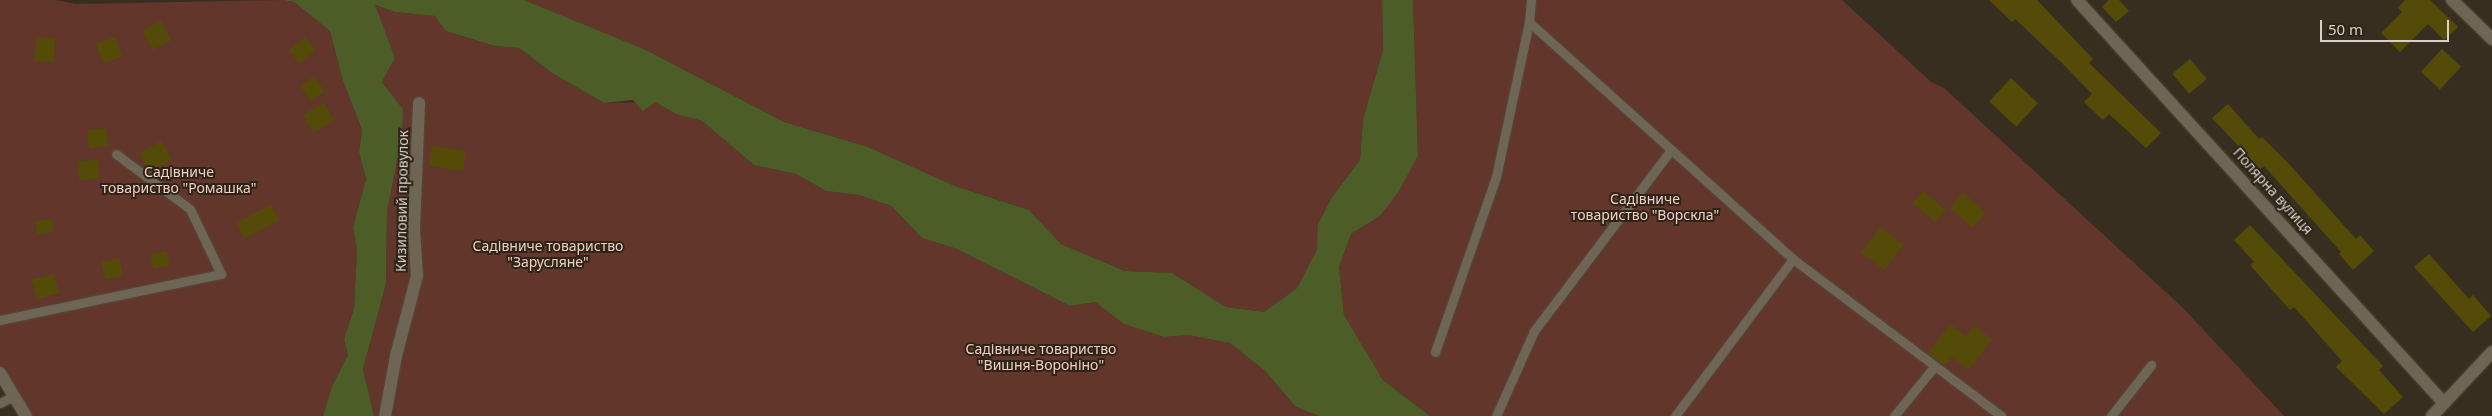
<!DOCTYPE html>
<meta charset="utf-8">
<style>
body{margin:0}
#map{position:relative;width:2492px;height:416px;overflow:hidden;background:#372e20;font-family:"Noto Sans",sans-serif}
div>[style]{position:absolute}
.green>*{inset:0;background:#63362c}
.water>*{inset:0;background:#4c5d27}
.building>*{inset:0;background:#544b09;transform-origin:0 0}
.roads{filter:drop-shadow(0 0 1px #524a3e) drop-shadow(0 0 1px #524a3e)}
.lane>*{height:9px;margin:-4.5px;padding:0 4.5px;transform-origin:4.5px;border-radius:4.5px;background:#6f6555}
.street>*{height:12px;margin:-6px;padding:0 6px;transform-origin:6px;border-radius:6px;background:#6f6555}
span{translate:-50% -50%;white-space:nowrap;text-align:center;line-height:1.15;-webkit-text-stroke:4px #2d2417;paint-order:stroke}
.park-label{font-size:14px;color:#f2cdc4}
.street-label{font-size:14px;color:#d6d0c8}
.scale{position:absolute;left:2320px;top:20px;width:129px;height:22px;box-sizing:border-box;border:2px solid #d6d0c8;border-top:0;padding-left:6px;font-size:15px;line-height:18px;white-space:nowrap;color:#d6d0c8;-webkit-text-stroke:4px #2d2417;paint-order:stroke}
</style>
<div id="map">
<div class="green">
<i style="clip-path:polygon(0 0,55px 0,76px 4px,282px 0,294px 2px,330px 31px,342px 78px,362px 130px,359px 152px,366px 179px,353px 227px,357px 250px,354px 308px,344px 339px,348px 355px,332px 386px,323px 416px,26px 416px,0 373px)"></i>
<i style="clip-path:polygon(524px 0,1382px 0,1383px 50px,1363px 119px,1360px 160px,1332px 197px,1318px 224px,1318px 250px,1297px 288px,1264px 312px,1226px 307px,1172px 273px,1125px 271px,1061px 244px,1029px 210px,955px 186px,868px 147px,784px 122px,644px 49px)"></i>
<i style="clip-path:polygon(1413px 0,1842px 0,1931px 82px,1944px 88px,2182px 307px,2284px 416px,1430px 416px,1383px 380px,1344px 315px,1339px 267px,1351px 234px,1380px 216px,1418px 155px)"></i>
<i style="clip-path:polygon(374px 5px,395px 12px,435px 16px,447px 31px,495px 46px,519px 48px,552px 73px,604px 103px,655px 102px,676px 114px,702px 121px,754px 165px,796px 174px,826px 191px,859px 195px,891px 206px,922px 238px,957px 249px,1070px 306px,1095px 302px,1125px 324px,1164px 337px,1188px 335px,1230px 343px,1265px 371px,1296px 407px,1319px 416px,374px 416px,363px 369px,386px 284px,387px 211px,403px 109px,382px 82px,395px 58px)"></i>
</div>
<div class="water">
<i style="clip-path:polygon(282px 0,524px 0,644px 49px,784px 122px,868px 147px,955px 186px,1029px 210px,1061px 244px,1125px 271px,1172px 273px,1226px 307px,1264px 312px,1297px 288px,1317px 250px,1318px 224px,1332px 197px,1360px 160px,1363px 119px,1383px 50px,1382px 0,1413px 0,1418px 155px,1399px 191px,1380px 216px,1351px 234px,1339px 267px,1344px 315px,1383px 380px,1430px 416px,1319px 416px,1296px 407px,1265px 371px,1230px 343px,1188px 335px,1164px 337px,1124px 324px,1095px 302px,1070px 306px,957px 249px,922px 238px,891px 206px,859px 195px,826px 191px,796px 174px,754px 165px,702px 121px,676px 114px,655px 102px,643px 111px,633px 100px,604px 103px,552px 73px,519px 48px,495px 46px,446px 31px,435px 16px,395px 12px,375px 5px,395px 58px,382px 82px,403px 109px,402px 135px,387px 211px,386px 284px,363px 369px,374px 416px,323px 416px,332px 386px,348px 355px,344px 339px,354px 308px,357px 250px,353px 227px,366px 179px,359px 152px,362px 130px,342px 78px,330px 31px,294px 2px)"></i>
</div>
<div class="building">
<i style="clip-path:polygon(1989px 0,2037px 0,2093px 59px,2089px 63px,2161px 133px,2146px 148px,2109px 114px,2103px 120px,2084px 102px,2092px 94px,2062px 63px,2015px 19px,2012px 22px)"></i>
<i style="clip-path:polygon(2109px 0,2119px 0,2129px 11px,2116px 22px,2102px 7px)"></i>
<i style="clip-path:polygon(2405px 0,2430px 0,2458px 27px,2444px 40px,2428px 24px,2400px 52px,2381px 33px,2402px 12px,2398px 8px)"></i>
<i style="left:161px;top:21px;width:22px;height:21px;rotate:63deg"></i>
<i style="left:36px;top:37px;width:19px;height:24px;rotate:3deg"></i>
<i style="left:115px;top:37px;width:21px;height:20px;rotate:71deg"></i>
<i style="left:305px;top:37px;width:17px;height:21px;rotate:50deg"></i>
<i style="left:2442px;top:49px;width:26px;height:31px;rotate:43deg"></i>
<i style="left:2190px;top:59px;width:26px;height:23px;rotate:50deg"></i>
<i style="left:314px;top:76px;width:19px;height:17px;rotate:55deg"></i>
<i style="left:2011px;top:78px;width:37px;height:32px;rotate:43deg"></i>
<i style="left:324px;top:103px;width:21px;height:24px;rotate:61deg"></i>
<i style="clip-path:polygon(2228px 104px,2259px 139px,2262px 137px,2289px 164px,2356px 239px,2360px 235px,2374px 251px,2353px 270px,2339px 254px,2341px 252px,2264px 166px,2260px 169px,2212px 118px)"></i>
<i style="left:106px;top:128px;width:18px;height:19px;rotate:84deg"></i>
<i style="left:161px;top:141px;width:22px;height:25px;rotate:60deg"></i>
<i style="left:432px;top:146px;width:34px;height:20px;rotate:8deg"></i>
<i style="left:98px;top:160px;width:19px;height:20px;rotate:87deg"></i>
<i style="left:1923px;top:191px;width:30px;height:16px;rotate:40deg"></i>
<i style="left:1963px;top:193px;width:30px;height:20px;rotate:41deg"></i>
<i style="left:271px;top:205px;width:18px;height:39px;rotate:63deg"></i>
<i style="left:52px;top:219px;width:13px;height:17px;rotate:81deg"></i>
<i style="clip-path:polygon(2250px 225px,2383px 366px,2379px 370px,2403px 397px,2384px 414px,2336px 367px,2342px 361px,2294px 307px,2290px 310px,2250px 265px,2254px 262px,2234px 240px)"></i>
<i style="left:1881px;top:227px;width:29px;height:32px;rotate:38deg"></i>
<i style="left:167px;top:251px;width:15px;height:17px;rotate:79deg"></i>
<i style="clip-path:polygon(2429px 254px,2469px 299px,2473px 295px,2491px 316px,2473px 332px,2414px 267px)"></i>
<i style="left:119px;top:258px;width:18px;height:18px;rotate:77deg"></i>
<i style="left:54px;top:274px;width:20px;height:23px;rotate:75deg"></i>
<i style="clip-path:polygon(1950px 324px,1966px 336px,1974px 326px,1992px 339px,1969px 370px,1952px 357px,1945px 366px,1928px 353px)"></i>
</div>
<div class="roads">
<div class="lane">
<i style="left:1531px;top:0;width:22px;rotate:95deg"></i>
<i style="left:1529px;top:22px;width:355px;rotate:41.9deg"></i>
<i style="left:1793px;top:259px;width:261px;rotate:37deg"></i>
<i style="left:0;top:320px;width:226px;rotate:-11.8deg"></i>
<i style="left:221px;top:274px;width:72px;rotate:-115.5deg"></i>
<i style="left:190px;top:209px;width:92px;rotate:-143.4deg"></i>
<i style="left:1435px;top:352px;width:185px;rotate:-70.8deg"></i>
<i style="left:1496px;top:177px;width:158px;rotate:-78deg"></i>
<i style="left:0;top:403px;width:16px;rotate:-27deg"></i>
<i style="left:1496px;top:416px;width:93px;rotate:-65.9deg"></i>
<i style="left:1534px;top:331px;width:227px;rotate:-52.9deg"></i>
<i style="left:1675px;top:416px;width:196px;rotate:-53.1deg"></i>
<i style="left:1894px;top:416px;width:63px;rotate:-50.8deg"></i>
<i style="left:2111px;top:416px;width:65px;rotate:-51.9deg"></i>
</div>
<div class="street">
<i style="left:2077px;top:0;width:545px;rotate:47.68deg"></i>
<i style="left:2452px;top:0;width:56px;rotate:44.3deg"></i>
<i style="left:0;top:373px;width:50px;rotate:58.8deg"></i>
<i style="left:385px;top:416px;width:61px;rotate:-79.6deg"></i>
<i style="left:396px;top:356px;width:83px;rotate:-75.3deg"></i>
<i style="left:417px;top:276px;width:47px;rotate:-93.7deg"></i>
<i style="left:414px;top:229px;width:126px;rotate:-87.7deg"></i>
<i style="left:2432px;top:416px;width:88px;rotate:-46.8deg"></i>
</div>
</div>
<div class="park-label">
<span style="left:179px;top:180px">Садівниче<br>товариство "Ромашка"</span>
<span style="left:1645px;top:207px">Садівниче<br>товариство "Ворскла"</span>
<span style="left:548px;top:254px">Садівниче товариство<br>"Зарусляне"</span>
<span style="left:1041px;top:357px">Садівниче товариство<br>"Вишня-Вороніно"</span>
</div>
<div class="street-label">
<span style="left:2273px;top:191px;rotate:48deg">Полярна вулиця</span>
<span style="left:402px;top:201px;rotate:-89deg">Кизиловий провулок</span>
</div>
<div class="scale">50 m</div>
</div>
